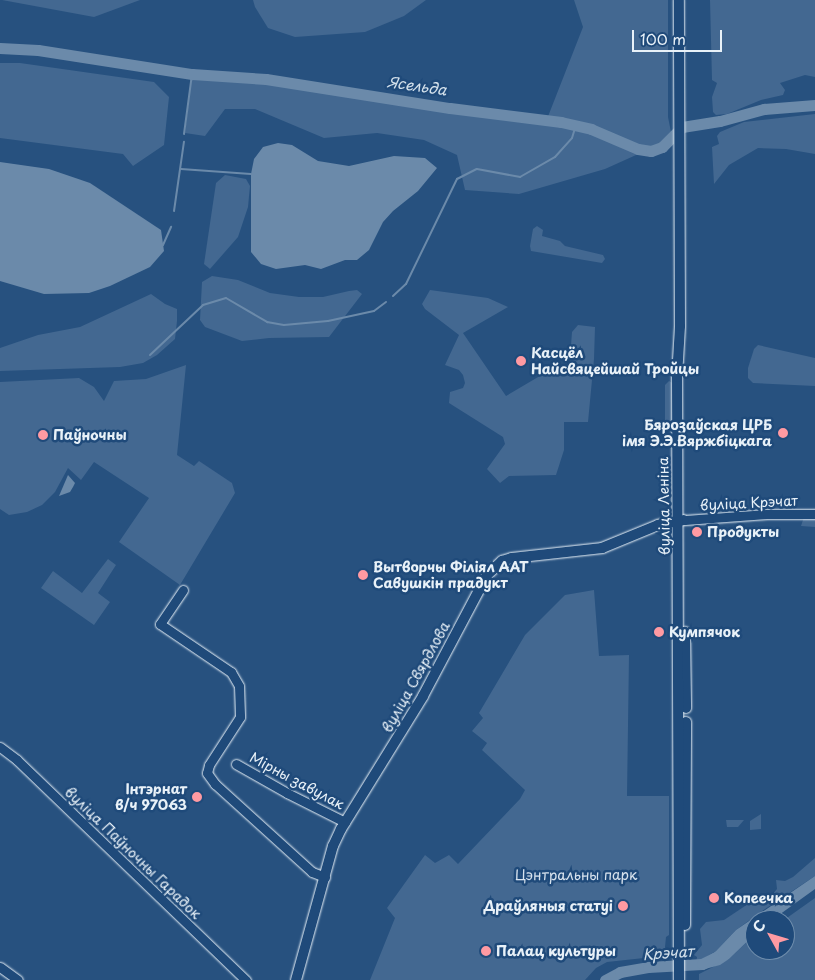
<!DOCTYPE html>
<meta charset="utf-8">
<style>
body{margin:0}
#map{position:relative;width:815px;height:980px;overflow:hidden;background:#27517f;font-family:"Playpen Sans",sans-serif}
div>[style]{position:absolute}
.green>*{inset:0;background:#436891}
.water>*{inset:0;background:#6b8aaa}
.stream>*{height:2px;margin:-1px;padding:0 1px;transform-origin:1px;border-radius:1px;background:#6b8aaa}
.river>*{height:11px;margin:-5.5px;padding:0 5.5px;transform-origin:5.5px;border-radius:5.5px;background:#6b8aaa}
.roads{filter:drop-shadow(0 0 1px #e8f1f8) drop-shadow(0 0 1px #e8f1f8)}
.minor>*{height:9px;margin:-4.5px;padding:0 4.5px;transform-origin:4.5px;border-radius:4.5px;background:#1f4a7a}
.major>*{height:10px;margin:-5px;padding:0 5px;transform-origin:5px;border-radius:5px;background:#1f4a7a}
.dots>*{width:14px;height:14px;translate:-50% -50%;box-sizing:border-box;border:2px solid #1f4a7a;border-radius:50%}
span{translate:-50% -50%;white-space:nowrap;text-align:center;line-height:1.15;-webkit-text-stroke:5px #1f4a7a;paint-order:stroke}
.poi-label{font-size:14px;color:#e8f1f8;font-weight:700}
.left{translate:0 -50%;text-align:left}
.right{translate:-100% -50%;text-align:right}
.street-label{font-size:14px;color:#e8f1f8}
.park-label{font-size:14px;color:#d8e3ee}
.water-label{font-size:15px;color:#d5e2ec;font-style:italic}
.north{position:absolute;left:745px;top:910px;width:50px;height:50px;box-sizing:border-box;background:#1f4a7a;border:1px solid #6f8dac;border-radius:50%;rotate:309deg;font-size:14px;font-weight:700;line-height:20px;text-align:center;color:#e8f1f8}
.north::after{content:'';display:block;margin:auto;width:18px;height:22px;background:#ff9aa2;clip-path:polygon(50% 0,100% 100%,50% 72%,0 100%)}
.scale{position:absolute;left:632px;top:30px;width:90px;height:22px;box-sizing:border-box;border:2px solid #e8f1f8;border-top:0;padding-left:6px;font-size:15px;line-height:18px;white-space:nowrap;color:#e8f1f8;-webkit-text-stroke:4px #1f4a7a;paint-order:stroke}
</style>
<div id="map">
<div class="green">
<i style="clip-path:polygon(2px 0,140px 0,94px 17px)"></i>
<i style="clip-path:polygon(253px 0,426px 0,404px 16px,365px 32px,295px 37px,268px 28px,255px 7px)"></i>
<i style="clip-path:polygon(574px 0,668px 0,668px 117px,672px 137px,662px 147px,645px 151px,605px 169px,519px 194px,465px 190px,457px 155px,424px 140px,377px 133px,324px 138px,255px 109px,225px 109px,205px 136px,185px 133px,192px 74px,266px 79px,450px 108px,547px 119px,583px 27px)"></i>
<i style="clip-path:polygon(710px 0,815px 0,815px 77px,805px 75px,780px 83px,785px 90px,783px 95px,761px 100px,727px 114px,716px 115px,713px 112px,712px 97px,717px 83px,712px 80px)"></i>
<i style="clip-path:polygon(0 63px,20px 63px,154px 82px,169px 97px,164px 145px,133px 166px,123px 154px,0 138px)"></i>
<i style="clip-path:polygon(815px 114px,815px 154px,786px 149px,758px 148px,729px 165px,714px 184px,712px 147px,719px 144px,717px 136px,720px 132px,744px 122px)"></i>
<i style="clip-path:polygon(225px 175px,246px 179px,250px 186px,248px 207px,238px 237px,210px 269px,204px 264px,216px 183px)"></i>
<i style="clip-path:polygon(537px 226px,543px 230px,542px 236px,560px 241px,565px 246px,603px 255px,605px 259px,602px 263px,531px 251px,530px 246px,533px 229px)"></i>
<i style="clip-path:polygon(212px 276px,238px 280px,270px 293px,299px 297px,323px 297px,349px 291px,357px 290px,362px 294px,329px 337px,269px 338px,242px 341px,205px 327px,200px 320px,202px 282px)"></i>
<i style="clip-path:polygon(430px 290px,488px 298px,508px 307px,463px 333px,506px 396px,550px 370px,569px 372px,572px 332px,578px 325px,595px 327px,594px 359px,588px 422px,564px 422px,564px 450px,556px 475px,509px 476px,500px 483px,487px 469px,505px 444px,503px 437px,449px 403px,450px 392px,463px 388px,465px 383px,463px 375px,459px 370px,445px 365px,459px 335px,425px 309px,422px 304px)"></i>
<i style="clip-path:polygon(151px 294px,165px 304px,177px 309px,177px 321px,175px 339px,157px 355px,143px 363px,120px 367px,0 371px,0 348px,38px 335px,80px 327px)"></i>
<i style="clip-path:polygon(758px 345px,815px 358px,815px 386px,753px 383px,748px 378px,748px 368px,754px 349px)"></i>
<i style="clip-path:polygon(186px 365px,177px 455px,194px 466px,199px 461px,232px 483px,235px 493px,180px 585px,119px 542px,149px 498px,94px 462px,81px 480px,68px 468px,55px 492px,42px 505px,27px 512px,9px 515px,0 509px,0 382px,79px 378px,94px 387px,104px 401px,114px 381px,146px 379px)"></i>
<i style="clip-path:polygon(669px 381px,674px 384px,672px 423px,668px 424px,665px 421px,665px 385px)"></i>
<i style="clip-path:polygon(804px 517px,815px 518px,815px 527px,801px 526px)"></i>
<i style="clip-path:polygon(108px 559px,116px 565px,98px 593px,110px 602px,94px 625px,41px 588px,53px 571px,82px 593px)"></i>
<i style="clip-path:polygon(594px 590px,599px 656px,629px 655px,627px 796px,669px 796px,669px 935px,666px 937px,665px 947px,669px 959px,644px 958px,607px 962px,596px 968px,585px 980px,370px 980px,395px 918px,387px 908px,425px 855px,435px 863px,449px 855px,458px 864px,520px 799px,525px 790px,482px 750px,487px 743px,472px 731px,483px 718px,479px 713px,525px 635px,565px 595px)"></i>
<i style="clip-path:polygon(761px 814px,761px 829px,750px 830px,750px 821px)"></i>
<i style="clip-path:polygon(726px 820px,744px 820px,738px 827px,727px 827px)"></i>
<i style="clip-path:polygon(815px 858px,815px 876px,762px 911px,736px 930px,716px 951px,696px 963px,697px 957px,694px 955px,702px 945px,700px 929px,706px 922px,724px 920px,754px 900px,755px 893px,760px 896px,772px 895px,777px 889px,776px 880px,785px 881px,793px 877px)"></i>
<i style="clip-path:polygon(815px 898px,815px 980px,699px 980px,699px 974px,729px 959px,751px 938px,755px 941px,755px 950px,785px 950px,784px 920px)"></i>
</div>
<div class="water">
<i style="clip-path:polygon(278px 143px,292px 145px,318px 161px,349px 166px,394px 156px,425px 158px,437px 168px,418px 191px,393px 211px,383px 222px,369px 250px,357px 260px,345px 260px,321px 269px,305px 265px,276px 269px,261px 264px,251px 252px,251px 174px,254px 159px,263px 147px)"></i>
<i style="clip-path:polygon(0 162px,49px 169px,90px 183px,161px 230px,164px 251px,150px 267px,110px 286px,89px 293px,44px 294px,0 281px)"></i>
<i style="clip-path:polygon(68px 475px,75px 483px,73px 487px,70px 492px,59px 496px)"></i>
<i style="clip-path:polygon(815px 876px,815px 889px,772px 920px,755px 920px,755px 934px,729px 959px,720px 965px,705px 969px,700px 966px,700px 962px,716px 951px,736px 930px)"></i>
</div>
<div class="stream">
<i style="left:184px;top:134px;width:61px;rotate:-82.4deg"></i>
<i style="left:181px;top:169px;width:70px;rotate:4.1deg"></i>
<i style="left:174px;top:211px;width:70px;rotate:-81.8deg"></i>
<i style="left:163px;top:245px;width:20px;rotate:-66deg"></i>
<i style="left:393px;top:296px;width:18px;rotate:-43deg"></i>
<i style="left:406px;top:284px;width:117px;rotate:-64.1deg"></i>
<i style="left:457px;top:179px;width:22px;rotate:-27deg"></i>
<i style="left:477px;top:169px;width:44px;rotate:10.5deg"></i>
<i style="left:520px;top:177px;width:40px;rotate:-29.7deg"></i>
<i style="left:555px;top:157px;width:25px;rotate:-48deg"></i>
<i style="left:572px;top:138px;width:14px;rotate:-73deg"></i>
<i style="left:150px;top:355px;width:73px;rotate:-43.3deg"></i>
<i style="left:203px;top:305px;width:24px;rotate:-17deg"></i>
<i style="left:226px;top:298px;width:48px;rotate:30.3deg"></i>
<i style="left:267px;top:322px;width:17px;rotate:10deg"></i>
<i style="left:284px;top:325px;width:44px;rotate:-5.2deg"></i>
<i style="left:328px;top:321px;width:47px;rotate:-12.3deg"></i>
<i style="left:374px;top:311px;width:15px;rotate:-37deg"></i>
</div>
<div class="river">
<i style="left:0;top:48px;width:38px;rotate:3deg"></i>
<i style="left:38px;top:50px;width:156px;rotate:8.9deg"></i>
<i style="left:192px;top:74px;width:74px;rotate:3.9deg"></i>
<i style="left:266px;top:79px;width:186px;rotate:9deg"></i>
<i style="left:450px;top:108px;width:112px;rotate:7.2deg"></i>
<i style="left:561px;top:122px;width:31px;rotate:13deg"></i>
<i style="left:591px;top:129px;width:51px;rotate:23.1deg"></i>
<i style="left:638px;top:149px;width:13px;rotate:9deg"></i>
<i style="left:651px;top:151px;width:12px;rotate:-20deg"></i>
<i style="left:662px;top:147px;width:28px;rotate:-45deg"></i>
<i style="left:682px;top:127px;width:38px;rotate:-9deg"></i>
<i style="left:720px;top:121px;width:46px;rotate:-15.3deg"></i>
<i style="left:764px;top:109px;width:51px;rotate:-4.5deg"></i>
<i style="left:605px;top:980px;width:17px;rotate:-28deg"></i>
<i style="left:620px;top:972px;width:28px;rotate:-10deg"></i>
<i style="left:648px;top:967px;width:54px;rotate:-3.2deg"></i>
<i style="left:702px;top:964px;width:13px;rotate:-27deg"></i>
</div>
<div class="roads">
<div class="minor">
<i style="left:685px;top:520px;width:82px;rotate:-4.2deg"></i>
<i style="left:767px;top:514px;width:48px"></i>
<i style="left:183px;top:590px;width:41px;rotate:124.1deg"></i>
<i style="left:160px;top:624px;width:86px;rotate:34.1deg"></i>
<i style="left:231px;top:672px;width:16px;rotate:60deg"></i>
<i style="left:239px;top:686px;width:31px;rotate:88deg"></i>
<i style="left:240px;top:717px;width:57px;rotate:122.9deg"></i>
<i style="left:209px;top:765px;width:8px;rotate:104deg"></i>
<i style="left:207px;top:773px;width:14px;rotate:54deg"></i>
<i style="left:215px;top:784px;width:131px;rotate:42.2deg"></i>
<i style="left:312px;top:872px;width:14px;rotate:21deg"></i>
<i style="left:0;top:747px;width:21px;rotate:37deg"></i>
<i style="left:17px;top:760px;width:318px;rotate:43.9deg"></i>
<i style="left:236px;top:764px;width:59px;rotate:29.6deg"></i>
<i style="left:287px;top:793px;width:65px;rotate:26.6deg"></i>
<i style="left:0;top:967px;width:22px;rotate:36deg"></i>
</div>
<div class="major">
<i style="left:685px;top:632px;width:76px;rotate:89.2deg"></i>
<i style="left:685px;top:925px;width:203px;rotate:-89.7deg"></i>
<i style="left:296px;top:980px;width:139px;rotate:-74.6deg"></i>
<i style="left:333px;top:846px;width:19px;rotate:-65deg"></i>
<i style="left:341px;top:829px;width:156px;rotate:-58.3deg"></i>
<i style="left:423px;top:696px;width:137px;rotate:-62.1deg"></i>
<i style="left:487px;top:575px;width:21px;rotate:-43deg"></i>
<i style="left:502px;top:561px;width:10px;rotate:-17deg"></i>
<i style="left:512px;top:558px;width:91px;rotate:-6.3deg"></i>
<i style="left:602px;top:548px;width:61px;rotate:-22.3deg"></i>
<i style="left:658px;top:525px;width:26px;rotate:-11deg"></i>
<i style="left:679px;top:980px;width:603px;rotate:-90.19deg"></i>
<i style="left:677px;top:377px;width:51px;rotate:-86.6deg"></i>
<i style="left:680px;top:326px;width:326px;rotate:-90.2deg"></i>
</div>
</div>
<div class="dots">
<i style="left:521px;top:361px;background:#ff9aa2"></i>
<i style="left:783px;top:433px;background:#ff9aa2"></i>
<i style="left:43px;top:435px;background:#ff9aa2"></i>
<i style="left:697px;top:532px;background:#ff9aa2"></i>
<i style="left:363px;top:575px;background:#ff9aa2"></i>
<i style="left:659px;top:632px;background:#ff9aa2"></i>
<i style="left:197px;top:797px;background:#ff9aa2"></i>
<i style="left:714px;top:898px;background:#ff9aa2"></i>
<i style="left:623px;top:906px;background:#ff9aa2"></i>
<i style="left:486px;top:951px;background:#ff9aa2"></i>
</div>
<div class="poi-label">
<span class="left" style="left:531px;top:361px">Касцёл<br>Найсвяцейшай Тройцы</span>
<span class="right" style="left:772px;top:433px">Бярозаўская ЦРБ<br>імя Э.Э.Вяржбіцкага</span>
<span class="left" style="left:53px;top:435px">Паўночны</span>
<span class="left" style="left:707px;top:532px">Продукты</span>
<span class="left" style="left:373px;top:575px">Вытворчы Філіял ААТ<br>Савушкін прадукт</span>
<span class="left" style="left:669px;top:632px">Кумпячок</span>
<span class="right" style="left:187px;top:797px">Інтэрнат<br>в/ч 97063</span>
<span class="left" style="left:724px;top:898px">Копеечка</span>
<span class="right" style="left:613px;top:906px">Драўляныя статуі</span>
<span class="left" style="left:496px;top:951px">Палац культуры</span>
</div>
<div class="street-label">
<span style="left:749px;top:503px;rotate:-3deg">вуліца Крэчат</span>
<span style="left:664px;top:506px;rotate:-91deg">вуліца Леніна</span>
<span style="left:416px;top:677px;rotate:-61deg">вуліца Свярдлова</span>
<span style="left:297px;top:781px;rotate:28deg">Мірны завулак</span>
<span style="left:133px;top:853px;rotate:44deg">вуліца Паўночны Гарадок</span>
</div>
<div class="park-label">
<span style="left:576px;top:875px">Цэнтральны парк</span>
</div>
<div class="water-label">
<span style="left:417px;top:85px;rotate:8deg">Ясельда</span>
<span style="left:668px;top:952px;rotate:-4deg">Крэчат</span>
</div>
<div class="north">С</div>
<div class="scale">100 m</div>
</div>
